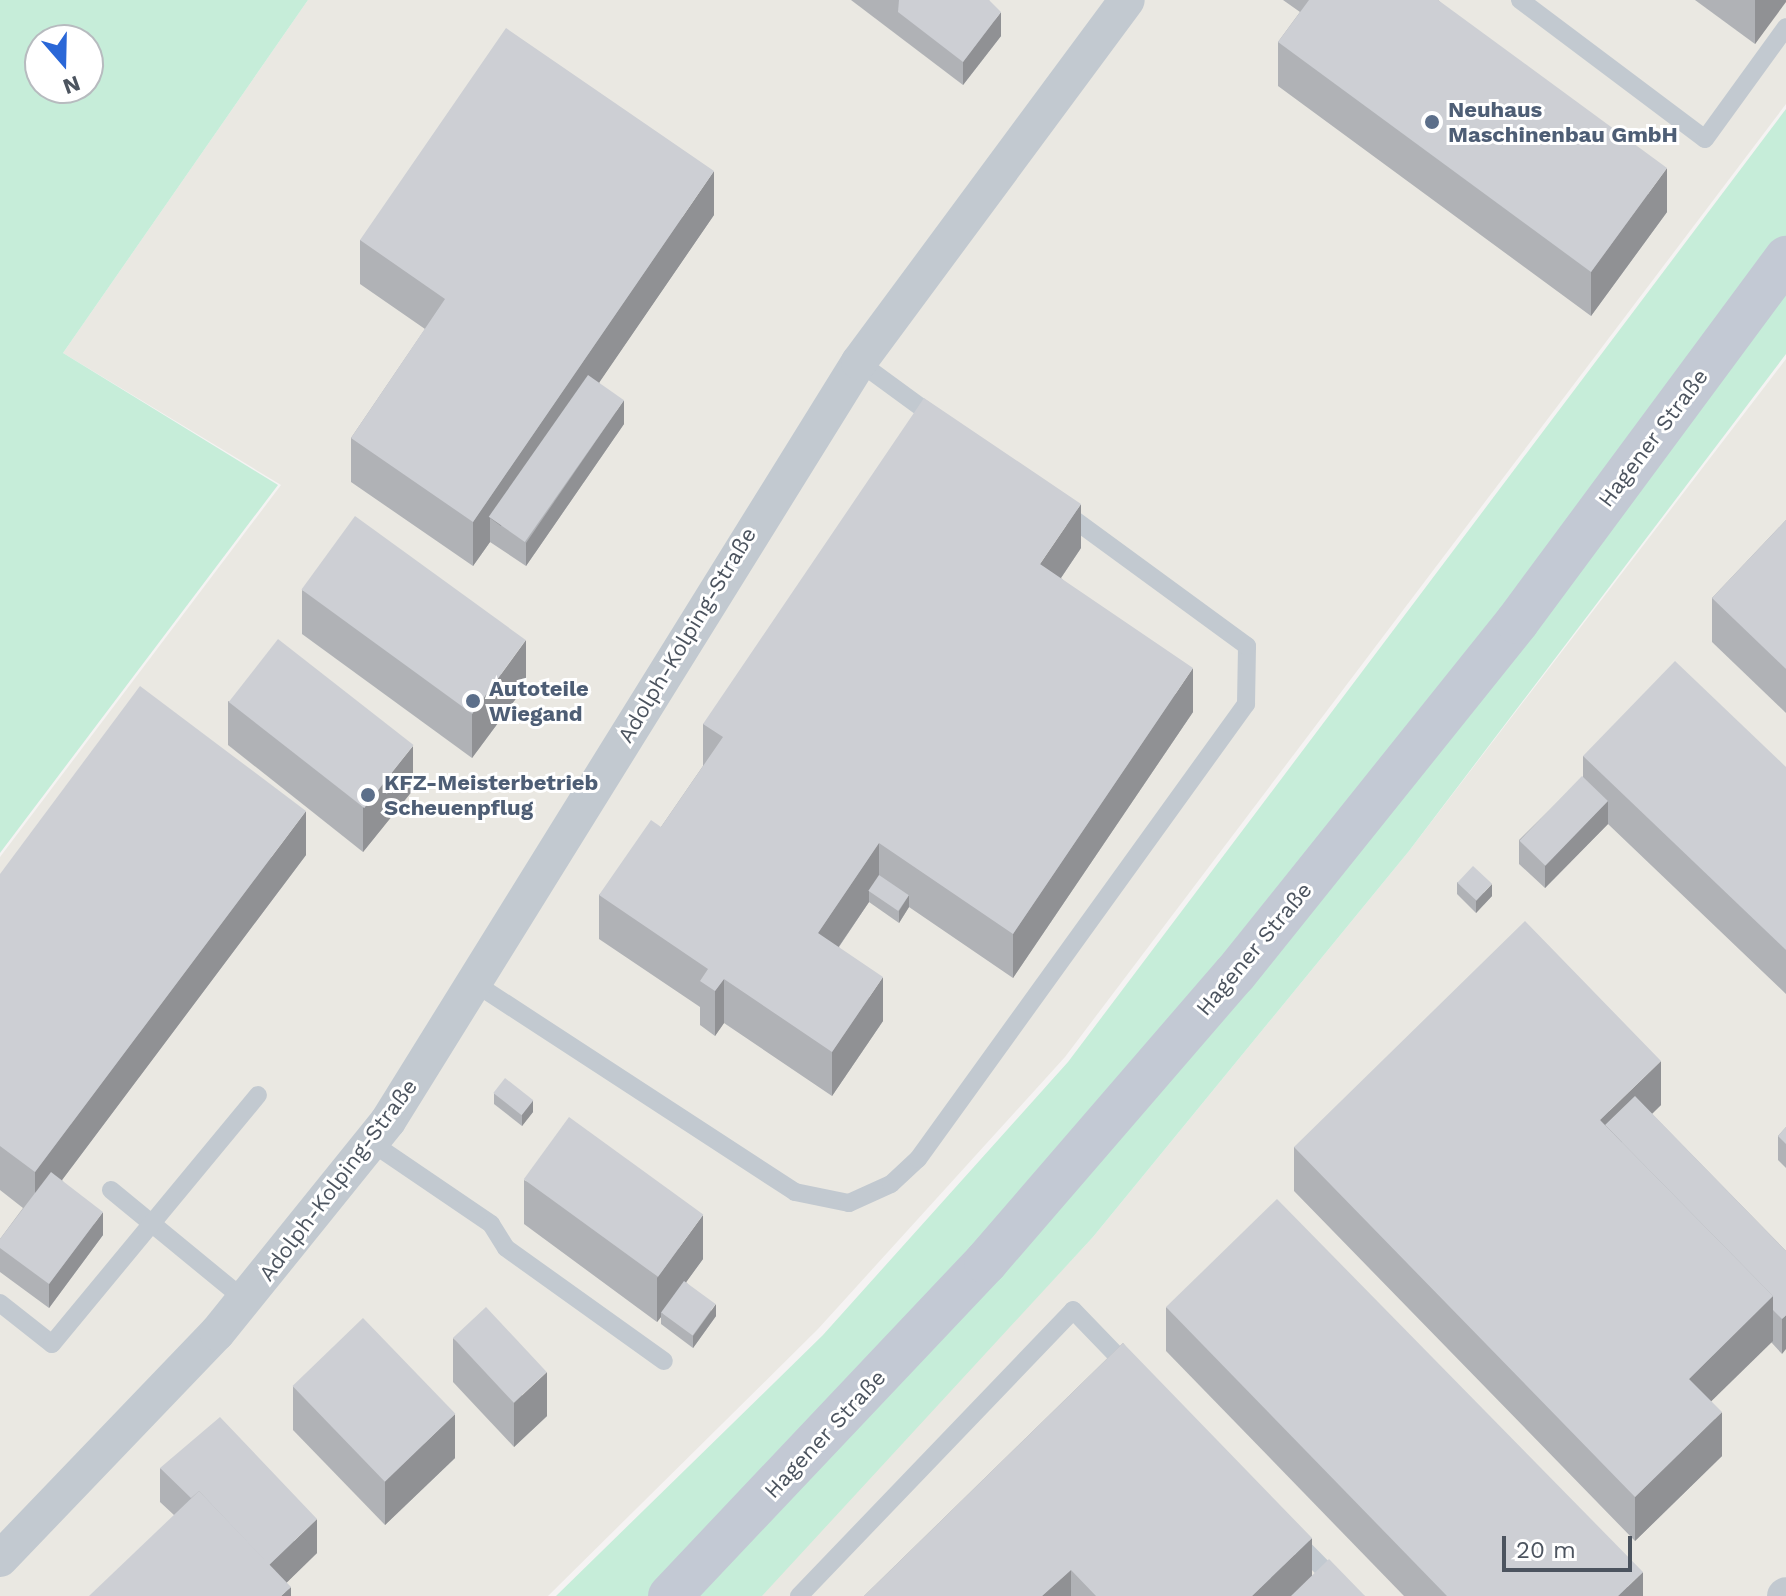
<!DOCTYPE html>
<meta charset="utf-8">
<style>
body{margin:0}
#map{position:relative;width:1786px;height:1596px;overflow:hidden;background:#f5f3f3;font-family:"Work Sans",sans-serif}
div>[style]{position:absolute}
.commercial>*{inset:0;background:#eae8e2}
.green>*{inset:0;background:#c6edd9}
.lane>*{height:18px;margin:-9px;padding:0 9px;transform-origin:9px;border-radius:9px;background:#c2c9d0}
.street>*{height:36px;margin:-18px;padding:0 18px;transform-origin:18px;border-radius:18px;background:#c2c9d0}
.secondary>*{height:44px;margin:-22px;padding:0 22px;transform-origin:22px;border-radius:22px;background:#c3c9d4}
.wall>*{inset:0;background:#b0b2b6}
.shaded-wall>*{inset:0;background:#909194}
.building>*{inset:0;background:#cdcfd4;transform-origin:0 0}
.dots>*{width:22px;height:22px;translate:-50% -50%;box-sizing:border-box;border:4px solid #fff;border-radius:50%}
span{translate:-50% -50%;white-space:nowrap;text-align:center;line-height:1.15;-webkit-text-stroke:6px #fff;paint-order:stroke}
.service-label{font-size:22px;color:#4e5e75;font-weight:700}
.left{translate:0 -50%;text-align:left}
.street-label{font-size:22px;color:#4c545f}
.north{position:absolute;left:24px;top:24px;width:80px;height:80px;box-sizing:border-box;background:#fff;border:2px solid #b7bbbf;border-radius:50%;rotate:160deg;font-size:22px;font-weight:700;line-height:32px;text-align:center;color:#4c545f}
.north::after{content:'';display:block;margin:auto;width:28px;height:36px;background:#2a67d7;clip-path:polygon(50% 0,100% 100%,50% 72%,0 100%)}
.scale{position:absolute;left:1502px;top:1536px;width:130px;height:36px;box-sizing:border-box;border:4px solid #4c545f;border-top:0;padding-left:10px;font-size:24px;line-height:28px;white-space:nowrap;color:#4c545f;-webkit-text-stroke:6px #fff;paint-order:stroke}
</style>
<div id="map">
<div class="commercial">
<i style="clip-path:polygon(308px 0,1786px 0,1786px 104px,1065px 1057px,818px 1329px,548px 1596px,0 1596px,0 857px,281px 485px,63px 353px)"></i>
<i style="clip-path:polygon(1786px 359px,1786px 1596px,758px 1596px,1093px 1237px,1409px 851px)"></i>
</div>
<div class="green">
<i style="clip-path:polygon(evenodd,0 0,308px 0,63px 353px,278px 485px,0 853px,0 0,88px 40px,88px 88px,40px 88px,40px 40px,88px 40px)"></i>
<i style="clip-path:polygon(1786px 109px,1786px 354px,1409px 851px,1093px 1237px,762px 1596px,556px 1596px,823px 1335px,1068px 1062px)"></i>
</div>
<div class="lane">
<i style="left:1520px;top:0;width:231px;rotate:36.9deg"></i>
<i style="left:1705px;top:139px;width:138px;rotate:-54.1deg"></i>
<i style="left:859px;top:362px;width:97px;rotate:36.2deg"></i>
<i style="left:476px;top:984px;width:381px;rotate:33.1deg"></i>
<i style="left:795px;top:1192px;width:55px;rotate:11.5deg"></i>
<i style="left:849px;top:1203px;width:46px;rotate:-24.3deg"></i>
<i style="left:891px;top:1184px;width:37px;rotate:-43deg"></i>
<i style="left:918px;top:1159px;width:561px;rotate:-54.21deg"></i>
<i style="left:1246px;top:704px;width:58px;rotate:-89deg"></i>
<i style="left:1247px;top:646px;width:230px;rotate:-143.8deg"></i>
<i style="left:372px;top:1143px;width:144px;rotate:34.2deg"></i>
<i style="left:491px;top:1224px;width:28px;rotate:58deg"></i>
<i style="left:506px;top:1248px;width:194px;rotate:35.6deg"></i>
<i style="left:111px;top:1190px;width:175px;rotate:39.4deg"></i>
<i style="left:0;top:1303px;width:66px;rotate:38.3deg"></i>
<i style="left:52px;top:1344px;width:323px;rotate:-50.4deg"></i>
<i style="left:1296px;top:1541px;width:77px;rotate:45.5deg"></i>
<i style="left:799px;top:1596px;width:396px;rotate:-46.2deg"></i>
<i style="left:1073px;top:1310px;width:83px;rotate:46deg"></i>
</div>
<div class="street">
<i style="left:0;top:1559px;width:313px;rotate:-46.2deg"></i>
<i style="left:217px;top:1333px;width:272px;rotate:-51.1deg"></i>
<i style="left:388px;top:1121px;width:893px;rotate:-58.18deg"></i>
<i style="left:859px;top:362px;width:450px;rotate:-53.5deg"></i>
<i style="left:1785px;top:1596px;width:1px;rotate:-45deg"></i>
</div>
<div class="secondary">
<i style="left:670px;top:1596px;width:460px;rotate:-46.6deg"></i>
<i style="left:986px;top:1262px;width:381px;rotate:-49.2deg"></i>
<i style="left:1235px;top:974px;width:451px;rotate:-51.3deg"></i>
<i style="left:1517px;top:622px;width:453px;rotate:-53.5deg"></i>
</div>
<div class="wall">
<i style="clip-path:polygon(851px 0,989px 0,1001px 36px,963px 85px)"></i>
<i style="clip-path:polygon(1283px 0,1438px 0,1667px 212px,1591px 316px,1278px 86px,1278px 42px,1300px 12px)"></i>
<i style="clip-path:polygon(1695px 0,1786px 0,1755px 44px)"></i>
<i style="clip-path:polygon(714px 215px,599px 382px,624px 424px,526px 566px,490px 542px,473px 566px,351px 482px,351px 438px,425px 329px,360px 284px,360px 240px)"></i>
<i style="clip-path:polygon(1786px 520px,1786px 713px,1712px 642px,1712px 598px)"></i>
<i style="clip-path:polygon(1081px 548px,1061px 578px,1193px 712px,1013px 978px,909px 907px,899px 923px,869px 902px,839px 947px,883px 1021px,832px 1096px,724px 1023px,715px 1036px,700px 1025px,700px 1007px,599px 939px,599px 895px,661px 827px,703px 766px,703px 724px)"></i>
<i style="clip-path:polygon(302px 590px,526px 685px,472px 758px,302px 634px)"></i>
<i style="clip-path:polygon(228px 701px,413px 790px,363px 852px,228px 745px)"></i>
<i style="clip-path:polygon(1583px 756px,1786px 767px,1786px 994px,1608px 824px,1545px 888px,1519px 864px,1519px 840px,1583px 777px)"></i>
<i style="clip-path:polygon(306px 855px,62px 1180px,103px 1235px,49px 1308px,0 1272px,0 1239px,23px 1208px,0 1190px,0 874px)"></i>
<i style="clip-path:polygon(1457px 882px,1492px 896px,1476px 913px,1457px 894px)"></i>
<i style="clip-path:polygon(494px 1093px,533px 1112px,522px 1126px,494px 1104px)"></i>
<i style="clip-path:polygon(1661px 1105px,1652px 1114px,1786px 1251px,1782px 1354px,1771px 1342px,1711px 1401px,1722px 1456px,1635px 1541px,1294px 1191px,1294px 1147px)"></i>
<i style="clip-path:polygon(1786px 1127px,1786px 1168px,1778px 1160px,1778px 1136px)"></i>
<i style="clip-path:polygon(524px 1180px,703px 1259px,686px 1282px,716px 1316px,693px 1348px,661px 1324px,661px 1317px,657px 1322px,524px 1224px)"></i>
<i style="clip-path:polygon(1166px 1307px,1643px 1596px,1404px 1596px,1166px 1351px)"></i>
<i style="clip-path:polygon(453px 1338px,547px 1416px,514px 1447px,453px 1382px)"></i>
<i style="clip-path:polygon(1123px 1343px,1312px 1576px,1365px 1596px,864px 1596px)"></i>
<i style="clip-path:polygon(293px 1386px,455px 1458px,385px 1525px,293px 1430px)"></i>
<i style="clip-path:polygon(160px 1468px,317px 1553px,286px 1583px,291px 1596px,174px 1515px,160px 1502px)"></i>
</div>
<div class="shaded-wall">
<i style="clip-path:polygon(1755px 0,1786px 0,1786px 2px,1755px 44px)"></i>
<i style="clip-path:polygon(1001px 12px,1001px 36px,963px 85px,963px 62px)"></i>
<i style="clip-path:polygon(1667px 168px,1667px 212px,1591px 316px,1591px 272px)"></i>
<i style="clip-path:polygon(714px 171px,714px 215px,501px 526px,490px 518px,490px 542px,473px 566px,473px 522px)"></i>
<i style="clip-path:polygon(624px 400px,624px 424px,526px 566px,526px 543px)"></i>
<i style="clip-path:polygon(1081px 504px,1081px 548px,1040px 609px,1040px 564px)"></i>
<i style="clip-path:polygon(526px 640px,526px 685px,472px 758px,472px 714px)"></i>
<i style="clip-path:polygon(1193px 668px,1193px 712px,1013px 978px,1013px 934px)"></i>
<i style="clip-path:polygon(413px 746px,413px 790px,363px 852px,363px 808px)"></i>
<i style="clip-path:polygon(1608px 801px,1608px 824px,1545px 888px,1545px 865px)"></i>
<i style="clip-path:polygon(306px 811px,306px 855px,35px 1216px,35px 1172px)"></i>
<i style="clip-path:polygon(879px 843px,879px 887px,869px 891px,869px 902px,818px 977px,818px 933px)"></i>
<i style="clip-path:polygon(1492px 884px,1492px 896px,1476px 913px,1476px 901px)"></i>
<i style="clip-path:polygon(909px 895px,909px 907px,899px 923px,899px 911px)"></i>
<i style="clip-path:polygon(883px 977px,883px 1021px,832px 1096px,832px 1052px)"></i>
<i style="clip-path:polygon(724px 979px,724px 1023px,715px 1036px,715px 991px)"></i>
<i style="clip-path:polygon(1661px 1061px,1661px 1105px,1617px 1147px,1600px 1120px)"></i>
<i style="clip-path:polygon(533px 1100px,533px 1112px,522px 1126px,522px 1114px)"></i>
<i style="clip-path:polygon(103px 1212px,103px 1235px,49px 1308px,49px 1284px)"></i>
<i style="clip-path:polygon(703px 1215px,703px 1259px,663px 1314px,661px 1312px,661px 1317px,657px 1322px,657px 1278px)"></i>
<i style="clip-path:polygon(1773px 1296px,1773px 1341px,1689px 1423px,1689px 1379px)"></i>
<i style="clip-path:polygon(716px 1304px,716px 1316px,693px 1348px,693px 1336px)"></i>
<i style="clip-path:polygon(1786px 1315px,1786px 1349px,1782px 1354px,1782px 1319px)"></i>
<i style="clip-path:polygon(547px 1372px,547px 1416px,514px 1447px,514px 1403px)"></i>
<i style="clip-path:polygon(1722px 1412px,1722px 1456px,1635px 1541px,1635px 1497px)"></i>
<i style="clip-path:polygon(455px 1414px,455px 1458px,385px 1525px,385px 1481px)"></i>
<i style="clip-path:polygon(317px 1519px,317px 1553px,273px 1596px,264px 1570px)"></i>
<i style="clip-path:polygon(1312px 1538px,1312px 1582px,1298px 1596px,1252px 1596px)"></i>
<i style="clip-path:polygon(1071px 1570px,1071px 1596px,1042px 1596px)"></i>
<i style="clip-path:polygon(1643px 1572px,1643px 1596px,1618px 1596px)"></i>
<i style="clip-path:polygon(291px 1587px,291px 1596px,281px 1596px)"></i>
</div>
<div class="building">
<i style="clip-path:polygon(899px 0,989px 0,1001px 12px,963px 62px,898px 12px)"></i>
<i style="clip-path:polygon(1309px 0,1438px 0,1667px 168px,1591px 272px,1278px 42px)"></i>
<i style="clip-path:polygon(506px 28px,714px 171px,473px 522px,351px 438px,445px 299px,360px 240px)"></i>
<i style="left:588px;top:375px;width:44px;height:173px;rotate:35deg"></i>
<i style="clip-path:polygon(924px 398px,1081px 504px,1040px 564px,1193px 668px,1013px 934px,879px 843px,818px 933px,883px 977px,832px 1052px,724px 979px,715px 991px,700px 981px,708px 969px,599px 895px,651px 820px,661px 827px,723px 737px,703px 724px)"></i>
<i style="left:355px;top:516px;width:211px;height:91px;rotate:36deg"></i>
<i style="clip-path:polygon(1786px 520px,1786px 669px,1712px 598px)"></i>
<i style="left:278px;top:639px;width:172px;height:80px;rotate:38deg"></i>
<i style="clip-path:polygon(1675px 661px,1786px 767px,1786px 950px,1583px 756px)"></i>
<i style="clip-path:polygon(140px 686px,306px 811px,35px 1172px,0 1146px,0 874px)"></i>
<i style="left:1582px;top:776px;width:36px;height:90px;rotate:44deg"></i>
<i style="left:1473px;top:866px;width:26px;height:23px;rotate:43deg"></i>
<i style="left:879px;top:875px;width:36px;height:19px;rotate:34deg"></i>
<i style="clip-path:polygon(1525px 921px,1661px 1061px,1600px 1120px,1773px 1296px,1689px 1379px,1722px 1412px,1635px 1497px,1294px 1147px)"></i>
<i style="left:505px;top:1078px;width:36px;height:19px;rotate:38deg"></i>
<i style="clip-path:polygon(1635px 1096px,1786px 1251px,1786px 1315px,1782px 1319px,1773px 1310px,1773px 1296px,1605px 1125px)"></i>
<i style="left:569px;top:1117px;width:166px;height:77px;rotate:36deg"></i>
<i style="clip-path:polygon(1786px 1127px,1786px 1144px,1778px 1136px)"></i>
<i style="clip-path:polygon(51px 1172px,103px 1212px,49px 1284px,0 1248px,0 1239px)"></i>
<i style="clip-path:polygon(1277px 1199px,1643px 1572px,1618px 1596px,1447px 1596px,1166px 1307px)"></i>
<i style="left:684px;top:1281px;width:39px;height:39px;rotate:36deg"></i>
<i style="left:486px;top:1307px;width:89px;height:45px;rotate:47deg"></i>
<i style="left:363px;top:1318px;width:133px;height:98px;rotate:46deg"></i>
<i style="clip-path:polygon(1123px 1343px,1312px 1538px,1252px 1596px,1096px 1596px,1071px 1570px,1042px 1596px,864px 1596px)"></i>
<i style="clip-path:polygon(220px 1417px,317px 1519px,269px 1565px,199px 1491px,191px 1498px,160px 1468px)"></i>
<i style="clip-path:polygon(199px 1491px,291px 1587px,281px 1596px,89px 1596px)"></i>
<i style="clip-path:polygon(1329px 1559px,1365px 1596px,1291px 1596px)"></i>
</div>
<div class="dots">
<i style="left:1432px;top:122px;background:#5c6f8a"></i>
<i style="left:473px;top:701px;background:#5c6f8a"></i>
<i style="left:368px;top:795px;background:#5c6f8a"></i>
</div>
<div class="service-label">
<span class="left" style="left:1448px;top:122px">Neuhaus<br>Maschinenbau GmbH</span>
<span class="left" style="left:489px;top:701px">Autoteile<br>Wiegand</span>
<span class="left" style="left:384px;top:795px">KFZ-Meisterbetrieb<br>Scheuenpflug</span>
</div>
<div class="street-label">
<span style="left:1653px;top:438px;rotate:-53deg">Hagener Straße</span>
<span style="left:687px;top:635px;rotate:-59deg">Adolph-Kolping-Straße</span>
<span style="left:1254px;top:949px;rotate:-50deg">Hagener Straße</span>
<span style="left:338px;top:1180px;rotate:-53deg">Adolph-Kolping-Straße</span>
<span style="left:825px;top:1434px;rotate:-47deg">Hagener Straße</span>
</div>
<div class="north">N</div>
<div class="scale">20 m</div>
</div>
